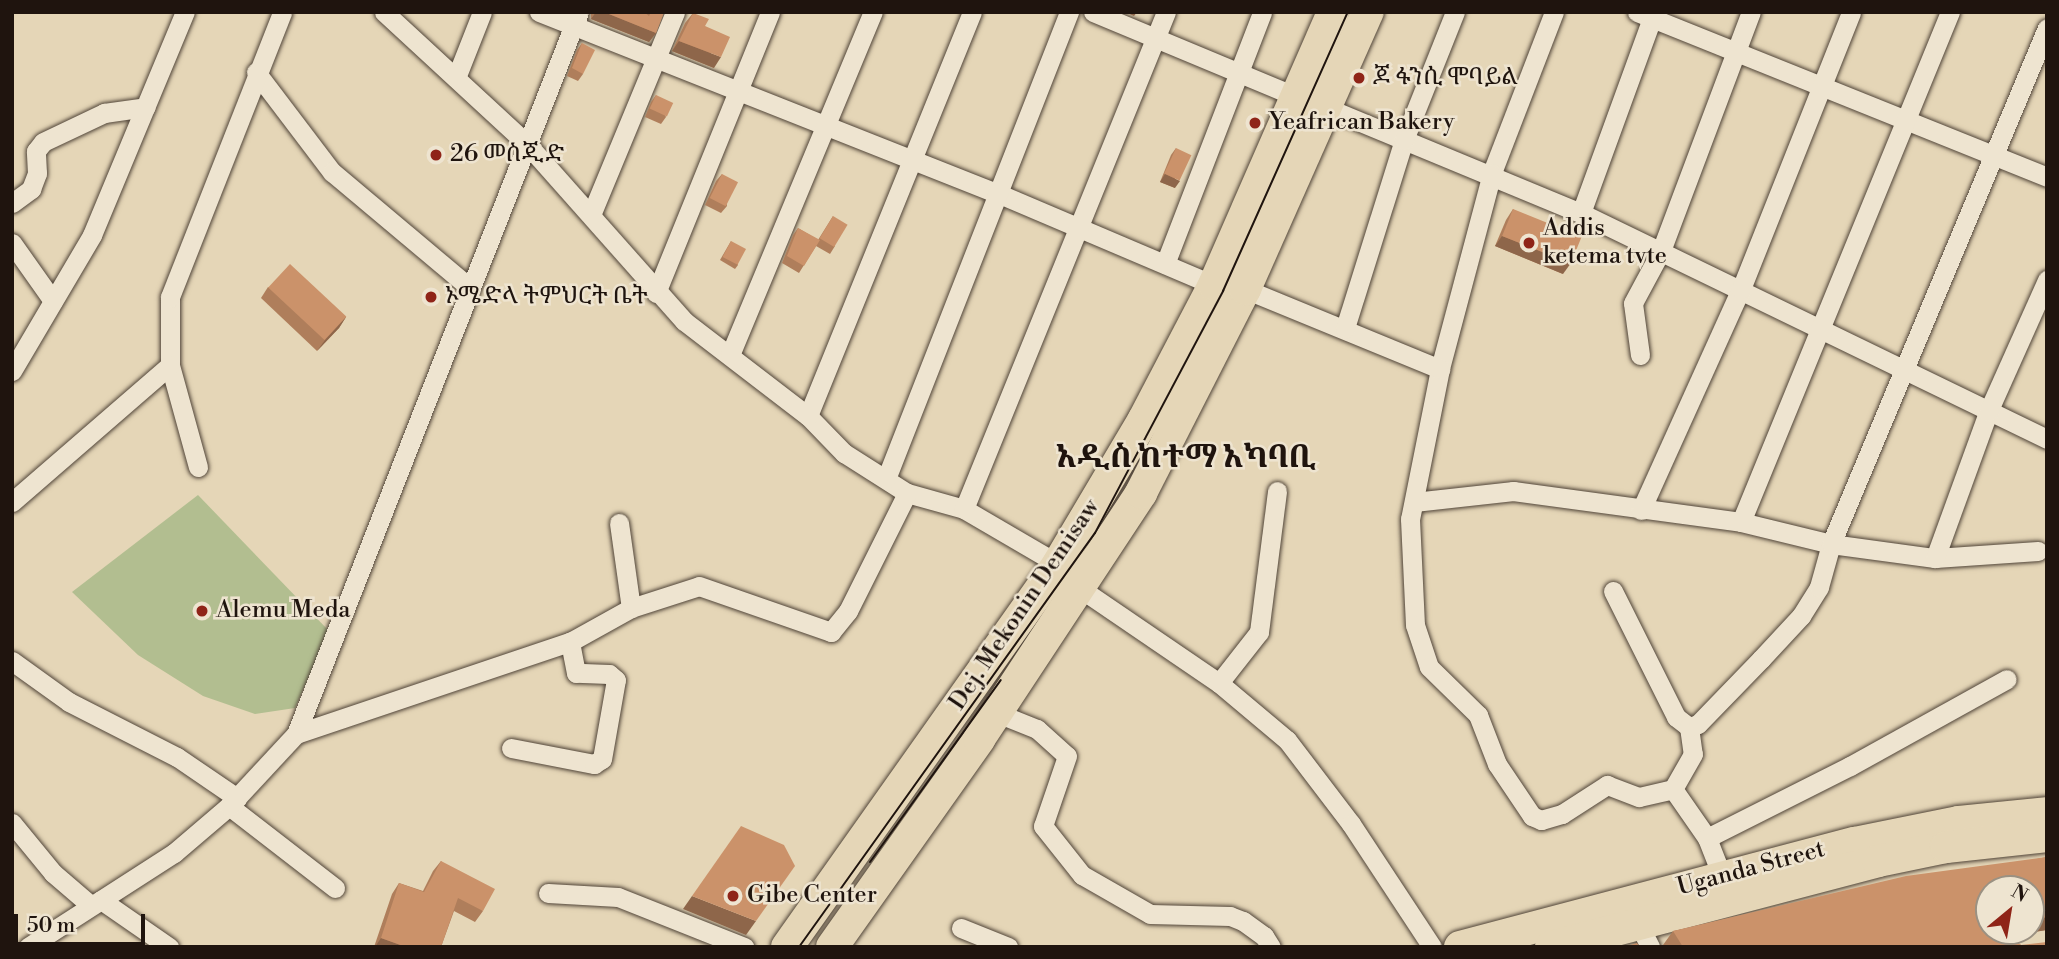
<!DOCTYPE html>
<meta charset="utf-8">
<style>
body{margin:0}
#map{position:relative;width:2059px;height:959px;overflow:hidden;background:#e5d6b7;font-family:"Libre Bodoni","Noto Serif Ethiopic",serif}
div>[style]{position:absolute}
.green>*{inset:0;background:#b2be90}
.roads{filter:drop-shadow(0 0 2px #504438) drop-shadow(0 0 2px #504438)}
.street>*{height:19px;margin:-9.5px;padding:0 9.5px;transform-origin:9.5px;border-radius:9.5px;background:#eee4d0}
.primary>*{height:32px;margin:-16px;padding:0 16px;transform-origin:16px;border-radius:16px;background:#e5d6b7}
.tram>*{height:2px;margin:-1px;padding:0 1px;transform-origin:1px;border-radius:1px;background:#1f140e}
.wall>*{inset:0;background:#af7e5b}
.shaded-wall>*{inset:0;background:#8e664a}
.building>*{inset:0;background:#cb926a;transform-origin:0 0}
.dots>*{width:19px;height:19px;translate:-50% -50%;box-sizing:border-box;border:4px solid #eee4d0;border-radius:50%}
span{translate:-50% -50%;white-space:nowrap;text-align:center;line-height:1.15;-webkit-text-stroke:5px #eee4d0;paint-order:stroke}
.poi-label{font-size:24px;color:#1f140e}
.left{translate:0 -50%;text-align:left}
.street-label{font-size:24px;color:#1f140e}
.district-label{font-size:32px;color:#1f140e;font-weight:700}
.frame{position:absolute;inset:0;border:14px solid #1f140e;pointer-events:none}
.north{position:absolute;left:1975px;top:875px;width:70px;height:70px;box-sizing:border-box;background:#eee4d0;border:2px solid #9b9182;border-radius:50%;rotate:30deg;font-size:19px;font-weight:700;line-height:28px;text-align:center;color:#1f140e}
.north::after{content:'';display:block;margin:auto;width:24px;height:32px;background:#8f2418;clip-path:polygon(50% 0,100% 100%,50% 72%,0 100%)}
.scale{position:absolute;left:14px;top:914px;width:131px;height:32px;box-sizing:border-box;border:4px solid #1f140e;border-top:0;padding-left:9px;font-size:21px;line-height:24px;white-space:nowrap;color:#1f140e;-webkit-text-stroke:5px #eee4d0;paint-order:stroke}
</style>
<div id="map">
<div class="green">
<i style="clip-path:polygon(198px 495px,329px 631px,295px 708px,255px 714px,203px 696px,138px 655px,72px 592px)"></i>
</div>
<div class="roads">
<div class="street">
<i style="left:384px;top:12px;width:195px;rotate:42.7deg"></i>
<i style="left:527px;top:144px;width:237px;rotate:48.4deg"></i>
<i style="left:684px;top:321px;width:156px;rotate:37.5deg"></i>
<i style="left:808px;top:416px;width:52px;rotate:45.8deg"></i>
<i style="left:844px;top:453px;width:75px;rotate:32.4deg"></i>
<i style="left:907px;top:493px;width:59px;rotate:15.7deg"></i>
<i style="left:964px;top:509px;width:109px;rotate:30.3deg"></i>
<i style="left:539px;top:12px;width:492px;rotate:21.6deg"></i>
<i style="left:997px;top:193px;width:236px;rotate:23deg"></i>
<i style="left:1093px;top:12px;width:221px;rotate:22.6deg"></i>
<i style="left:1554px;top:12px;width:173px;rotate:111.1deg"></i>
<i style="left:1492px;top:173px;width:203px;rotate:104.9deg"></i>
<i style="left:1440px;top:369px;width:153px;rotate:101.3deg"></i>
<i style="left:1410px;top:519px;width:106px;rotate:87.3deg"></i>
<i style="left:1415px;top:625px;width:44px;rotate:71.6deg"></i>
<i style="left:1429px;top:667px;width:69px;rotate:44.4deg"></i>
<i style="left:1478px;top:715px;width:53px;rotate:68.8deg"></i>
<i style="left:1497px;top:764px;width:63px;rotate:56.1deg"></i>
<i style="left:1532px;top:816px;width:10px;rotate:24deg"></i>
<i style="left:1541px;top:820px;width:22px;rotate:-16deg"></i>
<i style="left:1562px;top:814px;width:54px;rotate:-32.8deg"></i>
<i style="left:1607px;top:785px;width:34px;rotate:21deg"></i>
<i style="left:1639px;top:797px;width:35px;rotate:-13deg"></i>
<i style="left:1637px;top:12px;width:442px;rotate:21.9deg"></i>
<i style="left:256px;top:72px;width:126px;rotate:52.8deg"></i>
<i style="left:332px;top:172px;width:179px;rotate:40deg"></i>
<i style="left:456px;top:78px;width:71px;rotate:-68.5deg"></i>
<i style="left:1327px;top:108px;width:275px;rotate:22.5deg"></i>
<i style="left:1581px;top:213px;width:518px;rotate:25.87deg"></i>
<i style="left:12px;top:203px;width:24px;rotate:-36deg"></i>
<i style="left:31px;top:189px;width:17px;rotate:-69deg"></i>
<i style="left:37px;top:173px;width:22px;rotate:-93deg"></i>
<i style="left:36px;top:151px;width:11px;rotate:-52deg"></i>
<i style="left:43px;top:142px;width:68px;rotate:-25.4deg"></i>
<i style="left:104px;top:113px;width:42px;rotate:-8.1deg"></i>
<i style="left:1581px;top:213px;width:214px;rotate:-70deg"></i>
<i style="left:591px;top:215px;width:220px;rotate:-67.5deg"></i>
<i style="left:12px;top:243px;width:71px;rotate:54.7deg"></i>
<i style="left:1165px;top:264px;width:270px;rotate:-68.9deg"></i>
<i style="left:1245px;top:289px;width:211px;rotate:22.3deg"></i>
<i style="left:656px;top:293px;width:303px;rotate:-67.9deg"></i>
<i style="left:1345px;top:328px;width:197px;rotate:-72.6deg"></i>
<i style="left:1404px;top:140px;width:138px;rotate:-68.3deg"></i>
<i style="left:730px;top:355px;width:372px;rotate:-67.4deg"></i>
<i style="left:1640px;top:355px;width:52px;rotate:-97.7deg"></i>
<i style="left:1633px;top:303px;width:59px;rotate:-61.7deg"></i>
<i style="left:1661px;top:251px;width:255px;rotate:-69.4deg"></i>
<i style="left:12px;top:371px;width:158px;rotate:-59.5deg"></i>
<i style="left:92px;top:235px;width:242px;rotate:-67.4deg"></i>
<i style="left:808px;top:416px;width:436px;rotate:-67.9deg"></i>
<i style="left:198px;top:467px;width:106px;rotate:-105.4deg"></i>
<i style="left:170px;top:365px;width:68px;rotate:-90deg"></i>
<i style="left:170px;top:297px;width:306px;rotate:-68.5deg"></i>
<i style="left:886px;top:479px;width:502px;rotate:-68.6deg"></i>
<i style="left:12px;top:502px;width:209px;rotate:-40.9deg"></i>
<i style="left:1414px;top:502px;width:100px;rotate:-6.3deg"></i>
<i style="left:1513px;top:491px;width:230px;rotate:7.7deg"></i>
<i style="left:1741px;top:522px;width:93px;rotate:13.7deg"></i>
<i style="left:1831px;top:544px;width:105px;rotate:7.7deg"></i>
<i style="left:1935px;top:558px;width:103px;rotate:-3.9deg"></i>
<i style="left:964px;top:509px;width:536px;rotate:-67.88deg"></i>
<i style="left:1641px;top:510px;width:243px;rotate:-65.7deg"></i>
<i style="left:1741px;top:289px;width:298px;rotate:-68.3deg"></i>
<i style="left:1741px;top:522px;width:551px;rotate:-67.72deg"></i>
<i style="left:619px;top:523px;width:86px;rotate:82deg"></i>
<i style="left:1935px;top:558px;width:155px;rotate:-70deg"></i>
<i style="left:1988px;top:412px;width:145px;rotate:-65.9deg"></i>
<i style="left:1081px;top:589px;width:167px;rotate:34.3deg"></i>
<i style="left:1219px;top:683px;width:89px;rotate:40deg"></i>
<i style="left:1287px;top:740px;width:106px;rotate:52.7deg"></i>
<i style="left:1351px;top:824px;width:147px;rotate:56.6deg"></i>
<i style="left:1613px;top:591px;width:141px;rotate:63.4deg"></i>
<i style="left:1676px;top:717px;width:16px;rotate:38deg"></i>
<i style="left:1689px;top:727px;width:27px;rotate:82deg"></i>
<i style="left:1693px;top:754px;width:40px;rotate:119.7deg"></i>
<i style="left:12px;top:661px;width:70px;rotate:35.7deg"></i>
<i style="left:69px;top:702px;width:121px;rotate:27deg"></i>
<i style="left:177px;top:757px;width:73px;rotate:34.3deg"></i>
<i style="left:1219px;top:683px;width:65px;rotate:-51.9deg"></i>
<i style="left:1259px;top:632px;width:142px;rotate:-82.7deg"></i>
<i style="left:997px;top:713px;width:43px;rotate:21.8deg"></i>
<i style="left:1037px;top:729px;width:40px;rotate:42deg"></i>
<i style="left:1067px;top:756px;width:74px;rotate:108.9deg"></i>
<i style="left:1043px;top:826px;width:63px;rotate:51.5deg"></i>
<i style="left:1082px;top:875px;width:78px;rotate:29.8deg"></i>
<i style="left:1150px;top:914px;width:80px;rotate:1.4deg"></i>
<i style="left:1230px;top:916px;width:14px;rotate:21deg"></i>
<i style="left:1243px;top:921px;width:26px;rotate:36deg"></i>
<i style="left:1264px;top:936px;width:13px;rotate:58deg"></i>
<i style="left:1689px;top:727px;width:9px;rotate:-18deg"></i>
<i style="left:1698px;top:724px;width:91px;rotate:-45.9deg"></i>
<i style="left:1761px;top:659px;width:59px;rotate:-47.1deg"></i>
<i style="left:1801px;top:616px;width:34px;rotate:-58deg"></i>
<i style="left:1819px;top:587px;width:45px;rotate:-74.4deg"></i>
<i style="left:1831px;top:544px;width:559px;rotate:-67.29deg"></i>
<i style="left:296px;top:734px;width:289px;rotate:-18.6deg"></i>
<i style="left:570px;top:642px;width:70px;rotate:-29.1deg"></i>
<i style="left:631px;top:608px;width:71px;rotate:-17.9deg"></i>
<i style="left:699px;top:586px;width:140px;rotate:19.2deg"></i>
<i style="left:831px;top:632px;width:27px;rotate:-51deg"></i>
<i style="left:848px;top:611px;width:132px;rotate:-63.4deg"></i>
<i style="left:511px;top:748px;width:85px;rotate:10.9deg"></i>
<i style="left:594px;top:764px;width:9px;rotate:-32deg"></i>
<i style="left:602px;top:759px;width:80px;rotate:-80deg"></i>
<i style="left:616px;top:680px;width:9px;rotate:-139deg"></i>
<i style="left:609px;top:674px;width:33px;rotate:-178deg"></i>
<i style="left:576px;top:673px;width:32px;rotate:-101deg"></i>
<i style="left:1673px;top:789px;width:60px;rotate:55.2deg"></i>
<i style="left:1707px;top:838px;width:41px;rotate:68.5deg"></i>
<i style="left:229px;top:806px;width:134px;rotate:37.7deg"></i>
<i style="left:12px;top:823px;width:65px;rotate:50.6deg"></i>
<i style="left:53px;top:873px;width:48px;rotate:40.7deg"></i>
<i style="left:1707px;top:838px;width:160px;rotate:-26.7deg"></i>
<i style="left:1850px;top:766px;width:179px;rotate:-29deg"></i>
<i style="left:548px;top:893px;width:70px;rotate:3.3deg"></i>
<i style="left:618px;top:897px;width:136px;rotate:21.6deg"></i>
<i style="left:101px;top:900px;width:83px;rotate:34.7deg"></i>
<i style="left:1639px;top:925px;width:25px;rotate:63deg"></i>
<i style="left:961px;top:928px;width:51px;rotate:22deg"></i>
<i style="left:28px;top:947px;width:174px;rotate:-32.8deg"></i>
<i style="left:174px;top:853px;width:72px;rotate:-40.5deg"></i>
<i style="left:229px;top:806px;width:98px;rotate:-47.1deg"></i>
<i style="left:296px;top:734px;width:775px;rotate:-68.6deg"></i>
</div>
<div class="primary">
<i style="left:787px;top:947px;width:469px;rotate:-54.7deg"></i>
<i style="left:1058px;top:564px;width:169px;rotate:-59.3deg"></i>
<i style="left:1144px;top:419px;width:151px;rotate:-62.4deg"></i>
<i style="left:1214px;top:285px;width:298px;rotate:-66.4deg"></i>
<i style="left:832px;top:947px;width:255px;rotate:-54.7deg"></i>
<i style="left:979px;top:739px;width:295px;rotate:-56.6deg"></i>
<i style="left:1141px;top:493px;width:229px;rotate:-63deg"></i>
<i style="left:1245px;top:289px;width:303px;rotate:-66.1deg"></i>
<i style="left:1460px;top:947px;width:408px;rotate:-14.8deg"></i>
<i style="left:1855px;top:843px;width:106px;rotate:-11.4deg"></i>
<i style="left:1959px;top:822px;width:88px;rotate:-5.8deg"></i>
<i style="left:1551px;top:947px;width:338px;rotate:-14.7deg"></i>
<i style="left:1878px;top:861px;width:69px;rotate:-11.6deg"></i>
<i style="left:1946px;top:847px;width:102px;rotate:-6.2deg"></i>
</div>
</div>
<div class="tram">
<i style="left:870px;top:862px;width:224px;rotate:-54.3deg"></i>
<i style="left:799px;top:947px;width:509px;rotate:-54.44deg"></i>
<i style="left:1095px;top:533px;width:274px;rotate:-62.1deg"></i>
<i style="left:1223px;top:291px;width:306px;rotate:-65.9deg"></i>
</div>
<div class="wall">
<i style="clip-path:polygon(591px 12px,644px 12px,647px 14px,648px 12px,664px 12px,656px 33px,649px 42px,591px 19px)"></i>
<i style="clip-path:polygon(693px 13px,705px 26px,714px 68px,672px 51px,685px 23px)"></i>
<i style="clip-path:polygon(582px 43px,583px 74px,578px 81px,567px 76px,577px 50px)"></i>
<i style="clip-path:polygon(656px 95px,666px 117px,661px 124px,645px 117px,651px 102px)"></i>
<i style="clip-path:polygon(1176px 148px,1175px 188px,1160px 182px,1171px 155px)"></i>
<i style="clip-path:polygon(722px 174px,727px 206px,721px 213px,705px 205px,716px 181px)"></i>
<i style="clip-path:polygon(1513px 209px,1563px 274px,1495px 246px,1506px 220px)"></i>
<i style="clip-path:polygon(833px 216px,835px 246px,830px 254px,816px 246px,799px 273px,782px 263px,793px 235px,798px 228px,818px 240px)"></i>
<i style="clip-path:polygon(731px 241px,738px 265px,735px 269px,720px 260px)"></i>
<i style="clip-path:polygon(268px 287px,346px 317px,339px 328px,317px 351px,261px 298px)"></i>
<i style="clip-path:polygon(2047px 857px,2047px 930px,2009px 936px,2021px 945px,2047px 947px,1664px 947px,1663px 945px,1673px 931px)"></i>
<i style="clip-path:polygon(441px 861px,483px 911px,475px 922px,454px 911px,441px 947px,374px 947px,392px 894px,399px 883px,423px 891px,433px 871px)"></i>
</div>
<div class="shaded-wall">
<i style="clip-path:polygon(596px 12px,604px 12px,656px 33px,649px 42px,591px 19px)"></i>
<i style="clip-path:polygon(1125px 12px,1137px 12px,1134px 16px)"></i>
<i style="clip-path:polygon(679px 41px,721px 57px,714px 68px,672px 51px)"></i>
<i style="clip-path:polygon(1165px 174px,1180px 181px,1175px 188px,1160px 182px)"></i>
<i style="clip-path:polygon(1502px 236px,1571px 263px,1563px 274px,1495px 246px)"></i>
<i style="clip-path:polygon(346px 317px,339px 328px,317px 351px,325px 340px)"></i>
<i style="clip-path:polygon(692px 896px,756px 921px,746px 935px,683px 909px)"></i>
<i style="clip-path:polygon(2047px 917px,2046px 930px,2003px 937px,2007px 931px,2031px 931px,2031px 920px)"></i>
<i style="clip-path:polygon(381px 938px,406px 947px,375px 947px)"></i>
</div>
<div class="building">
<i style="clip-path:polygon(604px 12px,644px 12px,649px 16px,651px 12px,664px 12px,656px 33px)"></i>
<i style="clip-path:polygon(693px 13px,709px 19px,705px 26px,730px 37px,721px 57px,679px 41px)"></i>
<i style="clip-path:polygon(582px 43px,595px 50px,583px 74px,572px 68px)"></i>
<i style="left:656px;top:95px;width:19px;height:15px;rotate:25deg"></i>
<i style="left:1176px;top:148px;width:17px;height:28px;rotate:25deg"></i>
<i style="left:722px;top:174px;width:18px;height:27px;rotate:27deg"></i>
<i style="left:1513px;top:209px;width:74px;height:29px;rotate:22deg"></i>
<i style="left:833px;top:216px;width:17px;height:26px;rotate:31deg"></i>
<i style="clip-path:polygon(798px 228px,820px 240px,804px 266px,787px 256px)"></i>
<i style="left:731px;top:241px;width:17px;height:18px;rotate:28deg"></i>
<i style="left:290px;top:264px;width:77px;height:32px;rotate:43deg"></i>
<i style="clip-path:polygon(741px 826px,784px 845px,795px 866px,756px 921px,692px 896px)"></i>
<i style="clip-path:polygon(2047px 857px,2047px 917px,2031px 920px,2031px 889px,1989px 889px,1989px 931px,2010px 931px,2008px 935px,2021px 945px,2047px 942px,2047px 947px,1683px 947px,1673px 931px,1906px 876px)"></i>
<i style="clip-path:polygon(441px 861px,495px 889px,483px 911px,458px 898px,441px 947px,406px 947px,381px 938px,399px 883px,424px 892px)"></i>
<i style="clip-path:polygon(1637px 943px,1640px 947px,1624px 947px)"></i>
</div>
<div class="dots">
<i style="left:1359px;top:78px;background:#8f2418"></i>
<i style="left:1255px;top:123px;background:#8f2418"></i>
<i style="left:436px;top:155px;background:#8f2418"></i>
<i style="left:1529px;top:243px;background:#8f2418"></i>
<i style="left:431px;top:297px;background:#8f2418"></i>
<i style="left:202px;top:611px;background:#8f2418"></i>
<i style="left:733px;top:896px;background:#8f2418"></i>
</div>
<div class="poi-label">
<span class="left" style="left:1373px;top:78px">ጆ ፋንሲ ሞባይል</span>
<span class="left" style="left:1269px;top:123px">Yeafrican Bakery</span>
<span class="left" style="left:450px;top:155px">26 መስጂድ</span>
<span class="left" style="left:1543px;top:243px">Addis<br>ketema tvte</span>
<span class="left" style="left:445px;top:297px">ኦሜድላ ትምህርት ቤት</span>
<span class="left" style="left:216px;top:611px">Alemu Meda</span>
<span class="left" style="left:747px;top:896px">Gibe Center</span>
</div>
<div class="street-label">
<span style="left:1025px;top:605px;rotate:-56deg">Dej. Mekonin Demisaw</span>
<span style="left:1751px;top:869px;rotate:-15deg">Uganda Street</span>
</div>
<div class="district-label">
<span style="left:1186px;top:457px">አዲስ ከተማ አካባቢ</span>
</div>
<div class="frame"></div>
<div class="north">N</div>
<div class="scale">50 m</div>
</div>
